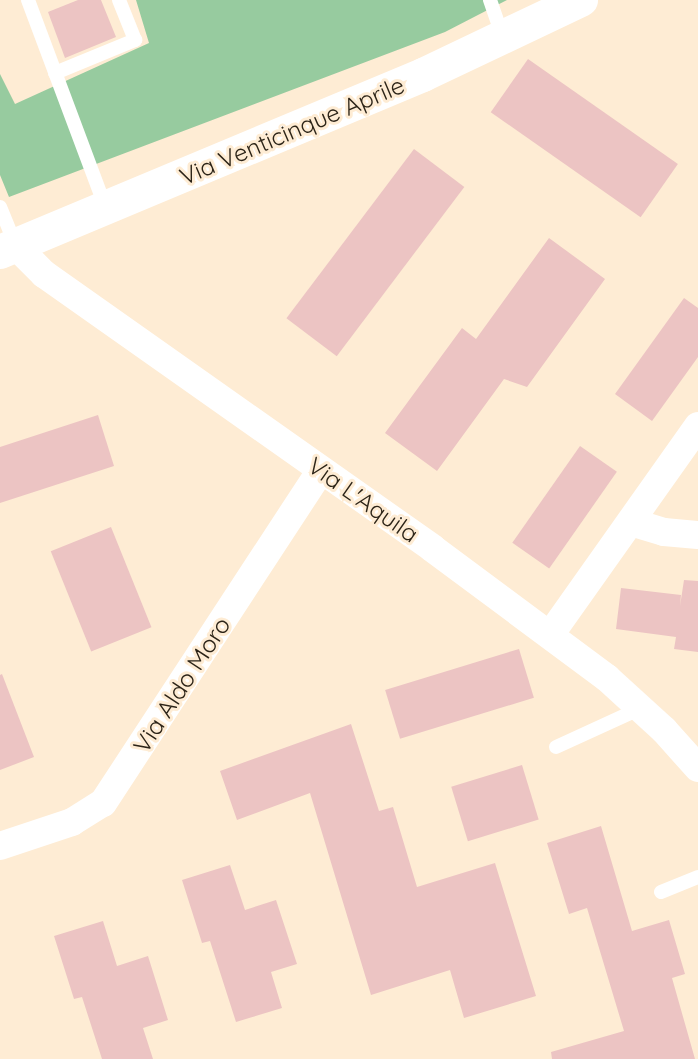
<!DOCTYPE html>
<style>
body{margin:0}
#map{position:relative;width:698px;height:1059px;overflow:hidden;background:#feecd4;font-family:Quicksand,sans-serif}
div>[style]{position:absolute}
.green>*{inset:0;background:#97cb9f}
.building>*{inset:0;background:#ecc4c3;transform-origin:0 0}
.service>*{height:14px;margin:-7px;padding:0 7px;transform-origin:7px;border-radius:7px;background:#fff}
.minor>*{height:28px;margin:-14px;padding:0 14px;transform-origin:14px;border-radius:14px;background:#fff}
.tertiary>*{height:34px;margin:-17px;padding:0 17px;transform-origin:17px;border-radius:17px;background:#fff}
span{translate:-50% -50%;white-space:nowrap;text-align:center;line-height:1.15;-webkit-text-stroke:6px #feecd4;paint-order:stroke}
.street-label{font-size:24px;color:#2c2418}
</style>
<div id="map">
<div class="green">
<i style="clip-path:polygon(136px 0,507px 0,445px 32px,9px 197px,0 175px,0 74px,15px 104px,149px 43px)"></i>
</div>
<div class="building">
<i style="clip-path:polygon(78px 0,101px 0,116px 37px,65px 58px,48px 12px)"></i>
<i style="left:528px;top:59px;width:183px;height:65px;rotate:35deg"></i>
<i style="left:414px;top:149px;width:63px;height:212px;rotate:37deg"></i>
<i style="clip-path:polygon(549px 238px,605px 279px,527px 387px,504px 379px,437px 471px,385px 433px,462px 328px,476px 339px)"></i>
<i style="clip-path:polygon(684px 298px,698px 308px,698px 357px,652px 421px,615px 394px)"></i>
<i style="clip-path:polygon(98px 415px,114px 466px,0 503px,0 447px)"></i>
<i style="left:580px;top:446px;width:45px;height:118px;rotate:35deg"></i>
<i style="left:111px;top:527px;width:108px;height:65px;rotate:68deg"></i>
<i style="clip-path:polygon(684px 580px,698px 581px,698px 652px,674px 649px,676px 637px,616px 629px,621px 588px,681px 595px,680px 606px)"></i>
<i style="left:519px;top:649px;width:51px;height:140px;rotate:73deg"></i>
<i style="clip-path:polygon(2px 674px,34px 757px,0 770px,0 675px)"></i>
<i style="clip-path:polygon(351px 724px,379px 811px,393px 807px,417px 887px,495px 863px,536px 996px,464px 1018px,450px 970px,371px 995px,310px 793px,237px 820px,220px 771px)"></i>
<i style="left:522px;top:765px;width:57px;height:74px;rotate:73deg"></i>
<i style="clip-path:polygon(601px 826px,632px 931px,669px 920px,685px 974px,672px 978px,695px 1059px,552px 1059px,551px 1052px,624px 1031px,587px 908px,569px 914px,547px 843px)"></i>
<i style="clip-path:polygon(230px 865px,245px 910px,276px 900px,297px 964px,271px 972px,282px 1008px,236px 1022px,210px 941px,202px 943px,182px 880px)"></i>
<i style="clip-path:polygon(103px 921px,117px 966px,148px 956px,168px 1020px,143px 1028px,153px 1059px,102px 1059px,82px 997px,74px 999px,54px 936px)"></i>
</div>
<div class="service">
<i style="left:28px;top:0;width:223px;rotate:69.5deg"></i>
<i style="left:490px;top:0;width:39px;rotate:71deg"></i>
<i style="left:55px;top:73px;width:87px;rotate:-22.4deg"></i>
<i style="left:135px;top:40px;width:43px;rotate:-111.8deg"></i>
<i style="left:0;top:207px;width:42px;rotate:67.7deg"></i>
<i style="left:556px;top:747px;width:94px;rotate:-24.6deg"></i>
<i style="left:661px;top:892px;width:40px;rotate:-22deg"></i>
</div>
<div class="minor">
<i style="left:16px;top:246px;width:40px;rotate:45deg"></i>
<i style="left:44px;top:274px;width:475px;rotate:35.2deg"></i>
<i style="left:432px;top:548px;width:218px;rotate:36.6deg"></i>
<i style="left:607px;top:678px;width:77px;rotate:42.4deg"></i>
<i style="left:664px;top:730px;width:51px;rotate:48.2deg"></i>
<i style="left:631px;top:522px;width:34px;rotate:17deg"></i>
<i style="left:664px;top:532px;width:34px;rotate:5deg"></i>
<i style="left:550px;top:635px;width:256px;rotate:-54.7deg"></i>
<i style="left:0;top:846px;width:76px;rotate:-18.4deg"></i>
<i style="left:72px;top:822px;width:36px;rotate:-32deg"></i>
<i style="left:103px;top:803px;width:397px;rotate:-56.8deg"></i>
</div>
<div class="tertiary">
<i style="left:0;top:252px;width:459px;rotate:-22.7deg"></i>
<i style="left:423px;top:75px;width:175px;rotate:-25.4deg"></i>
</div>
<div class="street-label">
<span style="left:292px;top:131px;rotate:-23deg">Via Venticinque Aprile</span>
<span style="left:363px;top:500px;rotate:35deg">Via L'Aquila</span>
<span style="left:182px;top:685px;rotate:-57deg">Via Aldo Moro</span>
</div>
</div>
